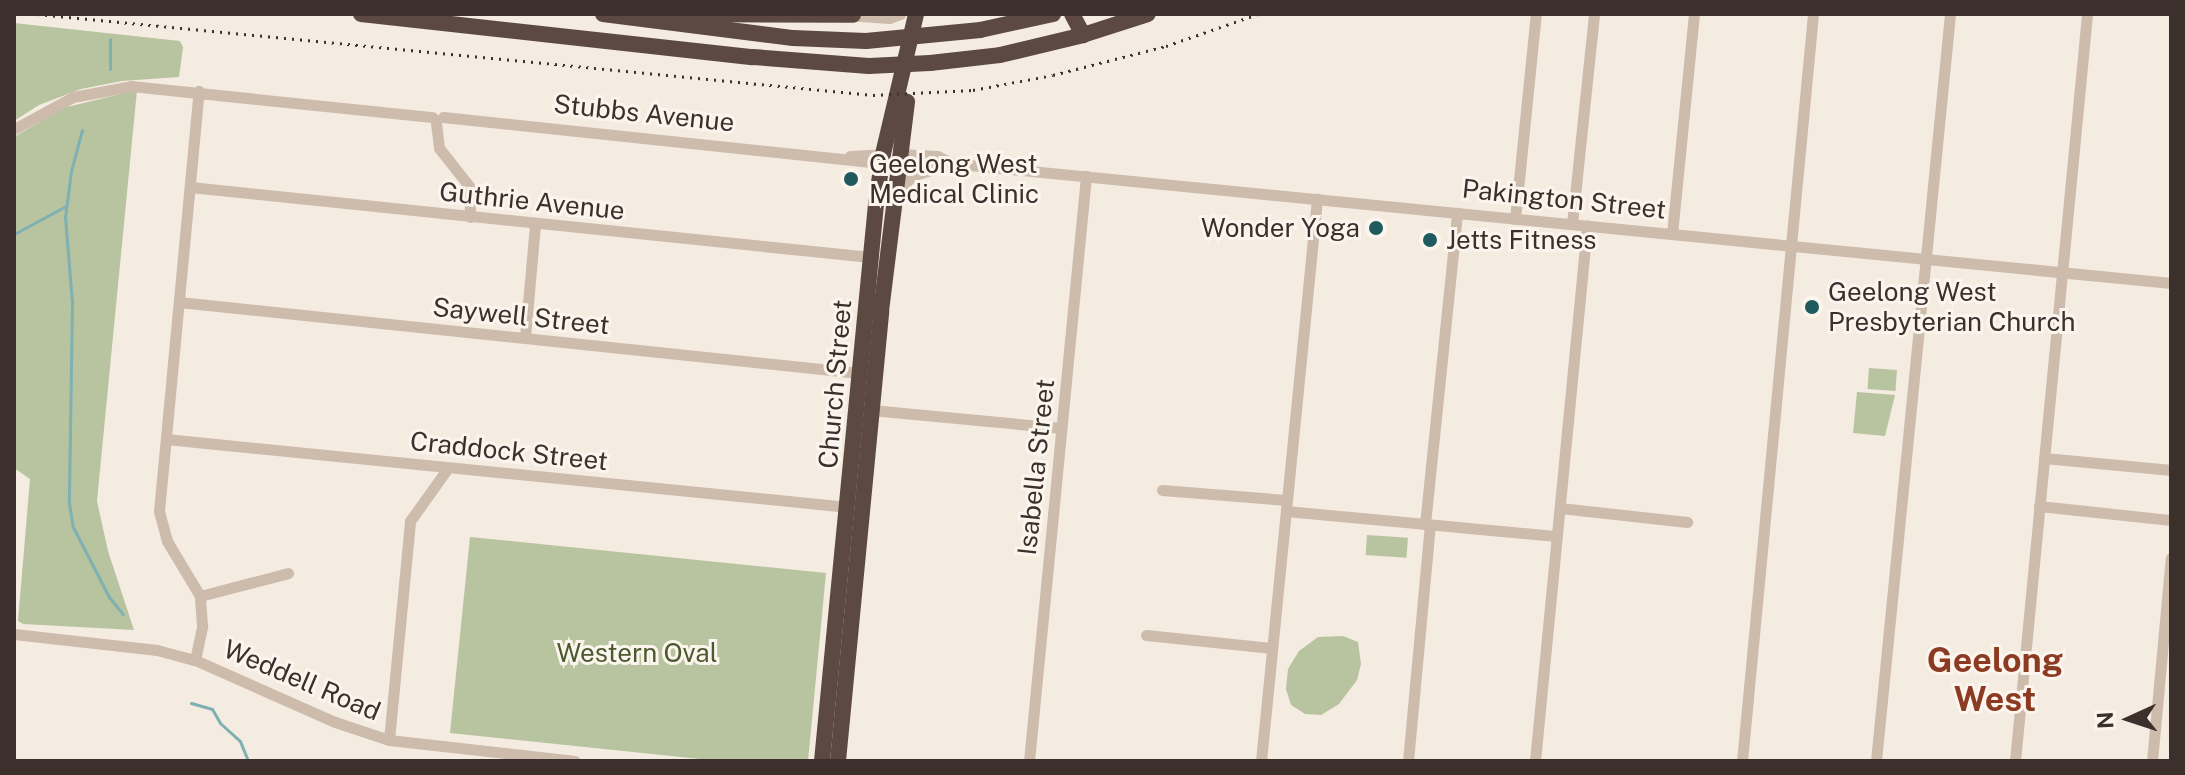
<!DOCTYPE html>
<style>
body{margin:0}
#map{position:relative;width:2185px;height:775px;overflow:hidden;background:#f4ebe1;font-family:"Public Sans",sans-serif}
div>[style]{position:absolute}
.green>*{inset:0;background:#b8c4a0;transform-origin:0 0}
.stream>*{height:3px;margin:-1.5px;padding:0 1.5px;transform-origin:1.5px;border-radius:1.5px;background:#7fb0b2}
.minor>*{height:11px;margin:-5.5px;padding:0 5.5px;transform-origin:5.5px;border-radius:5.5px;background:#cdbbac}
.highway>*{height:16px;margin:-8px;padding:0 8px;transform-origin:8px;border-radius:8px;background:#5c4a42}
.rail>*{height:3px;margin-top:-1.5px;transform-origin:0;background:repeating-linear-gradient(90deg,#3b302b 0 2px,transparent 0 8px)}
.dots>*{width:22px;height:22px;translate:-50% -50%;box-sizing:border-box;border:4px solid #fbf5ee;border-radius:50%}
span{translate:-50% -50%;white-space:nowrap;text-align:center;line-height:1.15;-webkit-text-stroke:6px #fbf5ee;paint-order:stroke}
.street-label{font-size:26px;color:#3b302b}
.poi-label{font-size:26px;color:#3b302b}
.left{translate:0 -50%;text-align:left}
.right{translate:-100% -50%;text-align:right}
.park-label{font-size:26px;color:#4a5a2e}
.district-label{font-size:34px;color:#8c3b22;font-weight:700}
.frame{position:absolute;inset:0;border:16px solid #3b302b;pointer-events:none}
.north{position:absolute;left:2089px;top:679px;width:80px;height:80px;-webkit-text-stroke:6px #fbf5ee;paint-order:stroke;rotate:267deg;font-size:22px;font-weight:700;line-height:32px;text-align:center;color:#3b302b}
.north::after{content:'';display:block;margin:auto;width:28px;height:36px;background:#3b302b;clip-path:polygon(50% 0,100% 100%,50% 72%,0 100%)}
</style>
<div id="map">
<div class="green">
<i style="clip-path:polygon(14px 23px,180px 41px,183px 47px,179px 77px,122px 81px,81px 89px,39px 105px,14px 121px)"></i>
<i style="clip-path:polygon(137px 90px,97px 501px,108px 551px,134px 630px,23px 624px,18px 621px,30px 479px,14px 468px,14px 137px,63px 108px)"></i>
<i style="left:1869px;top:368px;width:28px;height:21px;rotate:4deg"></i>
<i style="clip-path:polygon(1857px 392px,1895px 395px,1885px 436px,1853px 433px)"></i>
<i style="left:1367px;top:535px;width:41px;height:20px;rotate:4deg"></i>
<i style="clip-path:polygon(470px 537px,826px 573px,808px 761px,719px 761px,450px 733px)"></i>
<i style="clip-path:polygon(1343px 636px,1358px 642px,1361px 664px,1357px 680px,1339px 704px,1321px 715px,1305px 714px,1291px 705px,1286px 689px,1288px 669px,1299px 651px,1318px 637px)"></i>
</div>
<div class="stream">
<i style="left:110px;top:69px;width:30px;rotate:-90deg"></i>
<i style="left:82px;top:130px;width:42px;rotate:105deg"></i>
<i style="left:71px;top:171px;width:46px;rotate:97.4deg"></i>
<i style="left:65px;top:217px;width:86px;rotate:85.3deg"></i>
<i style="left:72px;top:303px;width:200px;rotate:90.9deg"></i>
<i style="left:69px;top:503px;width:24px;rotate:81deg"></i>
<i style="left:73px;top:527px;width:79px;rotate:62.8deg"></i>
<i style="left:109px;top:597px;width:22px;rotate:51deg"></i>
<i style="left:14px;top:234px;width:59px;rotate:-28.3deg"></i>
<i style="left:191px;top:703px;width:22px;rotate:16deg"></i>
<i style="left:212px;top:709px;width:16px;rotate:60deg"></i>
<i style="left:220px;top:723px;width:27px;rotate:42deg"></i>
<i style="left:240px;top:741px;width:22px;rotate:68deg"></i>
</div>
<div class="minor">
<i style="left:847px;top:15px;width:42px;rotate:4.1deg"></i>
<i style="left:889px;top:18px;width:12px;rotate:-20deg"></i>
<i style="left:443px;top:117px;width:440px;rotate:6deg"></i>
<i style="left:436px;top:123px;width:25px;rotate:83deg"></i>
<i style="left:439px;top:148px;width:48px;rotate:51.7deg"></i>
<i style="left:469px;top:186px;width:31px;rotate:88deg"></i>
<i style="left:14px;top:129px;width:67px;rotate:-28.5deg"></i>
<i style="left:73px;top:97px;width:59px;rotate:-10.7deg"></i>
<i style="left:131px;top:86px;width:303px;rotate:5.9deg"></i>
<i style="left:898px;top:154px;width:39px;rotate:3deg"></i>
<i style="left:937px;top:156px;width:17px;rotate:25deg"></i>
<i style="left:850px;top:156px;width:33px;rotate:-3deg"></i>
<i style="left:897px;top:164px;width:72px;rotate:0.8deg"></i>
<i style="left:969px;top:165px;width:1208px;rotate:5.61deg"></i>
<i style="left:190px;top:187px;width:684px;rotate:5.88deg"></i>
<i style="left:898px;top:191px;width:21px;rotate:-47deg"></i>
<i style="left:912px;top:176px;width:22px;rotate:-18deg"></i>
<i style="left:1515px;top:219px;width:206px;rotate:-84.2deg"></i>
<i style="left:1572px;top:224px;width:211px;rotate:-84deg"></i>
<i style="left:1672px;top:234px;width:221px;rotate:-84.3deg"></i>
<i style="left:179px;top:302px;width:684px;rotate:5.96deg"></i>
<i style="left:525px;top:337px;width:113px;rotate:-84.9deg"></i>
<i style="left:871px;top:410px;width:191px;rotate:5.4deg"></i>
<i style="left:166px;top:439px;width:685px;rotate:5.69deg"></i>
<i style="left:2044px;top:458px;width:128px;rotate:5.4deg"></i>
<i style="left:1162px;top:490px;width:125px;rotate:4.6deg"></i>
<i style="left:2039px;top:506px;width:133px;rotate:6.1deg"></i>
<i style="left:1560px;top:508px;width:128px;rotate:6.3deg"></i>
<i style="left:1286px;top:511px;width:272px;rotate:5.3deg"></i>
<i style="left:1425px;top:524px;width:313px;rotate:-84.1deg"></i>
<i style="left:200px;top:596px;width:91px;rotate:-14.6deg"></i>
<i style="left:14px;top:634px;width:144px;rotate:6.4deg"></i>
<i style="left:157px;top:650px;width:39px;rotate:15deg"></i>
<i style="left:195px;top:660px;width:153px;rotate:23.9deg"></i>
<i style="left:335px;top:722px;width:57px;rotate:18.4deg"></i>
<i style="left:389px;top:740px;width:187px;rotate:6.4deg"></i>
<i style="left:1146px;top:635px;width:127px;rotate:5.9deg"></i>
<i style="left:195px;top:660px;width:35px;rotate:-78deg"></i>
<i style="left:202px;top:626px;width:30px;rotate:-94deg"></i>
<i style="left:200px;top:596px;width:64px;rotate:-121deg"></i>
<i style="left:167px;top:541px;width:31px;rotate:-105deg"></i>
<i style="left:159px;top:511px;width:422px;rotate:-84.6deg"></i>
<i style="left:389px;top:740px;width:220px;rotate:-84.5deg"></i>
<i style="left:410px;top:521px;width:65px;rotate:-54.4deg"></i>
<i style="left:1029px;top:761px;width:588px;rotate:-84.43deg"></i>
<i style="left:1261px;top:761px;width:565px;rotate:-84.31deg"></i>
<i style="left:1408px;top:761px;width:237px;rotate:-84.7deg"></i>
<i style="left:1535px;top:761px;width:538px;rotate:-84.45deg"></i>
<i style="left:1742px;top:761px;width:750px;rotate:-84.57deg"></i>
<i style="left:1876px;top:761px;width:751px;rotate:-84.34deg"></i>
<i style="left:2015px;top:761px;width:750px;rotate:-84.49deg"></i>
<i style="left:2152px;top:761px;width:204px;rotate:-84.7deg"></i>
</div>
<div class="highway">
<i style="left:361px;top:14px;width:394px;rotate:6.3deg"></i>
<i style="left:753px;top:57px;width:116px;rotate:4.4deg"></i>
<i style="left:869px;top:66px;width:61px;rotate:-2.8deg"></i>
<i style="left:930px;top:63px;width:70px;rotate:-6.5deg"></i>
<i style="left:1000px;top:55px;width:85px;rotate:-13.5deg"></i>
<i style="left:1083px;top:35px;width:68px;rotate:-17.9deg"></i>
<i style="left:603px;top:14px;width:192px;rotate:7.2deg"></i>
<i style="left:793px;top:38px;width:73px;rotate:2.4deg"></i>
<i style="left:866px;top:41px;width:115px;rotate:-5.5deg"></i>
<i style="left:980px;top:30px;width:75px;rotate:-12.4deg"></i>
<i style="left:688px;top:14px;width:165px;rotate:0.3deg"></i>
<i style="left:1072px;top:14px;width:24px;rotate:62deg"></i>
<i style="left:822px;top:761px;width:560px;rotate:-84.46deg"></i>
<i style="left:876px;top:204px;width:50px;rotate:-82deg"></i>
<i style="left:883px;top:154px;width:144px;rotate:-76.7deg"></i>
<i style="left:838px;top:761px;width:452px;rotate:-84.5deg"></i>
<i style="left:881px;top:311px;width:211px;rotate:-82.9deg"></i>
</div>
<div class="rail">
<i style="left:37px;top:14px;width:840px;rotate:5.53deg"></i>
<i style="left:873px;top:95px;width:100px;rotate:-2.9deg"></i>
<i style="left:973px;top:90px;width:81px;rotate:-10.6deg"></i>
<i style="left:1053px;top:75px;width:117px;rotate:-14.4deg"></i>
<i style="left:1166px;top:46px;width:97px;rotate:-19.2deg"></i>
</div>
<div class="dots">
<i style="left:851px;top:179px;background:#1f5a5e"></i>
<i style="left:1376px;top:228px;background:#1f5a5e"></i>
<i style="left:1430px;top:240px;background:#1f5a5e"></i>
<i style="left:1812px;top:307px;background:#1f5a5e"></i>
</div>
<div class="street-label">
<span style="left:644px;top:113px;rotate:6deg">Stubbs Avenue</span>
<span style="left:1564px;top:199px;rotate:6deg">Pakington Street</span>
<span style="left:532px;top:201px;rotate:6deg">Guthrie Avenue</span>
<span style="left:521px;top:316px;rotate:6deg">Saywell Street</span>
<span style="left:835px;top:384px;rotate:-85deg">Church Street</span>
<span style="left:509px;top:451px;rotate:6deg">Craddock Street</span>
<span style="left:1036px;top:467px;rotate:-84deg">Isabella Street</span>
<span style="left:302px;top:680px;rotate:23deg">Weddell Road</span>
</div>
<div class="poi-label">
<span class="left" style="left:869px;top:179px">Geelong West<br>Medical Clinic</span>
<span class="right" style="left:1360px;top:228px">Wonder Yoga</span>
<span class="left" style="left:1446px;top:240px">Jetts Fitness</span>
<span class="left" style="left:1828px;top:307px">Geelong West<br>Presbyterian Church</span>
</div>
<div class="park-label">
<span style="left:637px;top:653px">Western Oval</span>
</div>
<div class="district-label">
<span style="left:1995px;top:680px">Geelong<br>West</span>
</div>
<div class="frame"></div>
<div class="north">N</div>
</div>
